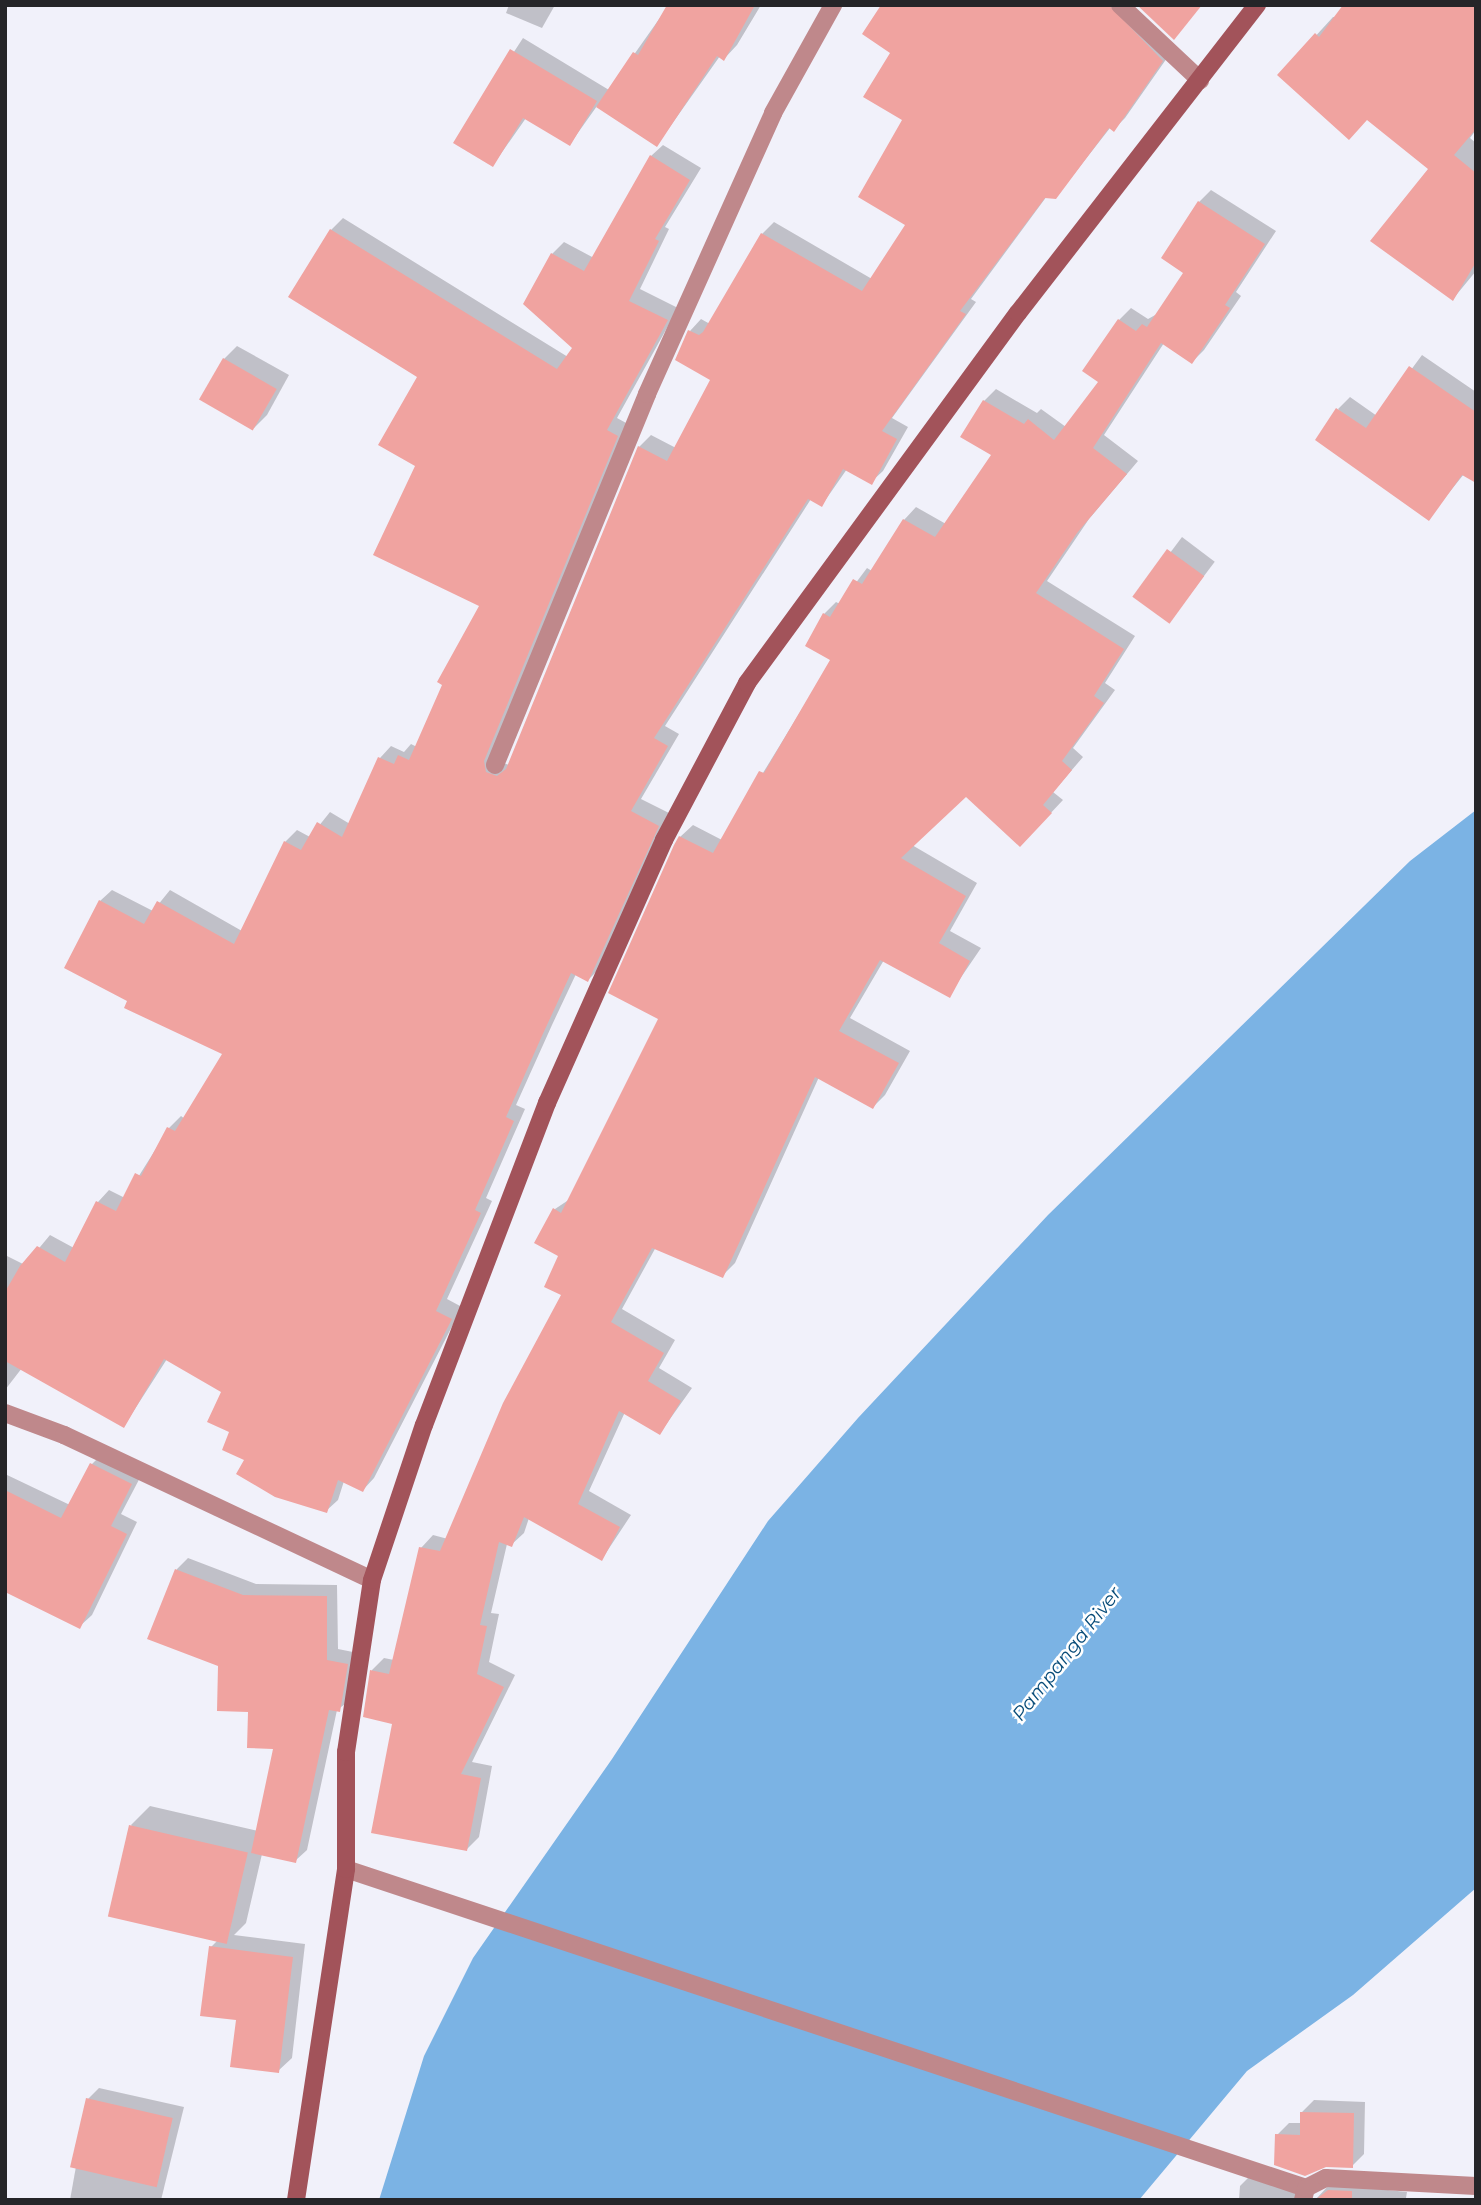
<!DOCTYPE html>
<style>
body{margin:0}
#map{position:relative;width:1481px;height:2205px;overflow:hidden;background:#f1f1fa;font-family:Montserrat,sans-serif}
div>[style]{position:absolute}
.water>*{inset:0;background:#7bb3e4}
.shadow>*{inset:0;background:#0003;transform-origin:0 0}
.building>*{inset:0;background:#f0a3a0;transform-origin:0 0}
.street>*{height:18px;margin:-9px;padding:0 9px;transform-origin:9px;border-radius:9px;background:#bf888b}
.secondary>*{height:18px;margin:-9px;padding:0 9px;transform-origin:9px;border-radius:9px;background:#a2535a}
span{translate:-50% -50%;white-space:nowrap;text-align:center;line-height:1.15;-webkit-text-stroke:5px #fff;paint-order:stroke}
.water-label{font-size:19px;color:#084c79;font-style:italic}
.frame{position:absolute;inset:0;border:7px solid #252528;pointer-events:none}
</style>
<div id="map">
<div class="water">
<i style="clip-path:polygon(1476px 810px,1476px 1888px,1353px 1995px,1247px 2071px,1139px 2200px,379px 2200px,424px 2056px,473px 1958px,612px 1759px,768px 1521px,858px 1418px,1048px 1215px,1410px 861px)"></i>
</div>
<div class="shadow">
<i style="clip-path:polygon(509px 5px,555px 5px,542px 28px,506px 13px)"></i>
<i style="clip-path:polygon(669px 5px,761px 5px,737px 45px,724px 59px,720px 56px,657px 145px,597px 106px,570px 144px,526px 118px,493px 165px,455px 142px,523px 38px,609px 90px)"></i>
<i style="clip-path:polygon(883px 5px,1129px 5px,1174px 48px,1125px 118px,1113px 130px,1110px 128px,1056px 197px,1047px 196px,971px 299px,976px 302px,892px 418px,908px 427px,883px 471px,871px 482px,847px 469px,822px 505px,811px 499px,665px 726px,679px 734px,641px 799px,669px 813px,600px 968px,588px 980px,576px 974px,552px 1025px,516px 1105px,525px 1109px,486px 1198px,492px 1201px,447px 1299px,462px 1307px,374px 1478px,363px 1490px,344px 1481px,338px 1500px,326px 1511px,247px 1460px,231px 1431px,224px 1392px,167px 1359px,124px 1426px,22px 1368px,5px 1390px,5px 1255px,25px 1265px,50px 1235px,74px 1248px,98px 1202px,109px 1190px,125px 1198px,169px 1128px,181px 1116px,185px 1119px,224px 1053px,130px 1000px,100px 901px,112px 890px,153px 911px,170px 890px,242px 931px,285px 842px,297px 830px,310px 837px,330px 812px,350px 824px,380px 758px,391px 746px,404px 752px,411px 744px,417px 747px,481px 605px,417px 465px,420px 376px,331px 230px,343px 218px,568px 357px,575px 348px,525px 304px,552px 254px,564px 242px,594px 258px,651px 156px,663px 145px,701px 168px,665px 227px,669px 229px,640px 289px,678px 308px,617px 418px,628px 424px,498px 761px,509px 765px,639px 447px,651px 435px,676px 448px,713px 379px,690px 331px,701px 319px,710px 324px,762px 234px,774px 222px,872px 279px,908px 224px,904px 120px)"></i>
<i style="clip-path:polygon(1476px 5px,1476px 130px,1470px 138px,1476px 143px,1476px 271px,1453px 299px,1430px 169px,1368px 118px,1280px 75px,1333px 17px)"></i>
<i style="clip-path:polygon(1211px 190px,1276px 231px,1236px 292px,1241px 296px,1204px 350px,1192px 362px,1164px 343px,1104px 435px,1138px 461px,1089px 519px,1047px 581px,1135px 636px,1105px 683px,1115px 690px,1073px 748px,1083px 757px,1053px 792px,1063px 800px,1032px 833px,966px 794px,912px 845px,977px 883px,950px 931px,981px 948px,949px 995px,884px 960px,850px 1018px,910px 1051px,885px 1095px,873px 1107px,819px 1077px,735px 1263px,722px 1276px,656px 1247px,622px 1309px,675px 1340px,659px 1368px,692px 1388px,660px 1433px,625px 1412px,589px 1491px,631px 1515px,602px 1559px,529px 1518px,524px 1533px,511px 1545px,507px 1544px,491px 1613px,499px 1614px,489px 1662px,515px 1675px,472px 1762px,492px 1766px,479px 1837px,467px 1849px,394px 1722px,365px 1716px,372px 1670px,384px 1658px,394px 1660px,421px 1548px,433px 1535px,448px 1539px,563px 1294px,555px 1209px,570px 1199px,660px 1018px,680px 837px,693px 825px,722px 840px,832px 660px,824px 614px,836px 602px,840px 604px,867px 568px,872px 571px,904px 520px,916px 507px,946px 524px,993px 454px,984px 401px,996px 389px,1037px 413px,1041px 409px,1066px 427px,1100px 381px,1119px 320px,1131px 308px,1148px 319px,1157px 314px,1186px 272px,1199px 202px)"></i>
<i style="clip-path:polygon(237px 346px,289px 375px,267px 415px,254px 428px,224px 359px)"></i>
<i style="clip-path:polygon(1422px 355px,1476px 392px,1476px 481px,1464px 474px,1428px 519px,1338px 409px,1350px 397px,1377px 416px)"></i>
<i style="left:1182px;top:537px;width:41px;height:75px;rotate:37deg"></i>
<i style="clip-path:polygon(104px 1452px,143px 1472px,121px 1514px,137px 1522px,92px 1615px,80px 1626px,5px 1587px,5px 1474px,70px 1505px,92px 1464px)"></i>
<i style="clip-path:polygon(188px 1558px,256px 1584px,337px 1585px,338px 1649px,358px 1653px,352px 1699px,337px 1710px,307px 1850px,295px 1861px,262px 1854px,246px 1923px,234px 1935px,305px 1944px,292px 2058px,278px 2071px,238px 2019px,211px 1947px,217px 1941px,131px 1825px,150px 1806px,258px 1831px,276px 1748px,220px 1665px,150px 1638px,177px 1569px)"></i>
<i style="clip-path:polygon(99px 2088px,184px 2107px,161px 2200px,70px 2200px,88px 2099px)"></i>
<i style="clip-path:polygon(1314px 2100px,1365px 2102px,1364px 2154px,1352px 2166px,1277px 2135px,1289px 2123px,1302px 2123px,1302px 2112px)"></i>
<i style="clip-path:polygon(1252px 2174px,1303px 2192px,1313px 2200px,1239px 2200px,1240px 2186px)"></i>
<i style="clip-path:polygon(1330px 2184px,1407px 2192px,1406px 2198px,1418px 2200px,1315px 2200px)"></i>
</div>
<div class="building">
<i style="clip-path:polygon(667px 5px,755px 5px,724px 61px,717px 56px,657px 147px,596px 107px,633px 52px,638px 55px)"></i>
<i style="clip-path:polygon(881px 5px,1109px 5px,1163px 61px,1114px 132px,1109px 128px,1056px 199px,1045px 198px,960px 311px,966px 314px,882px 431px,897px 439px,872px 485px,843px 469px,822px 507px,808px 499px,654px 738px,668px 746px,631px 811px,659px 826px,588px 982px,571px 973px,541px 1038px,506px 1117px,514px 1121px,475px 1210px,481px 1213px,436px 1311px,452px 1319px,363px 1492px,338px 1480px,327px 1513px,275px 1497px,236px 1474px,244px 1460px,222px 1450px,229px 1432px,207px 1422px,221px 1392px,164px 1359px,124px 1428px,5px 1361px,5px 1292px,20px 1266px,37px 1246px,65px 1262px,96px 1201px,116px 1211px,135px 1173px,141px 1176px,167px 1127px,175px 1131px,222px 1054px,124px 1008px,127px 1001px,64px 968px,99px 900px,144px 924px,157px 901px,234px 944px,284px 841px,301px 850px,317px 822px,342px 837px,378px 757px,394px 764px,398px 755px,409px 760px,442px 685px,437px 682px,479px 606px,373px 555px,415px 466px,378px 445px,417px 377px,288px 297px,330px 229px,557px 369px,572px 348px,523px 304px,551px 253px,584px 271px,650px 155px,690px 180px,655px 239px,659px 241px,629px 301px,668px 320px,607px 430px,618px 436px,484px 761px,486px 772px,497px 776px,506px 769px,638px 446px,667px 461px,710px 380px,675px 360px,688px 330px,699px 335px,703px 332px,761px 233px,862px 291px,905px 225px,858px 197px,902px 120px,863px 97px,890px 53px,862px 34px)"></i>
<i style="clip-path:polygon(1137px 5px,1202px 5px,1174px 40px)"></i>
<i style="clip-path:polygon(1343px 5px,1476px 5px,1476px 129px,1454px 155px,1476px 173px,1476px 262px,1453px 301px,1370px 241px,1428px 169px,1367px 120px,1349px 140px,1277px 75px,1315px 33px,1319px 37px)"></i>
<i style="clip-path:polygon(510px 49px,597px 101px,570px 146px,523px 118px,493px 167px,453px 143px)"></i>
<i style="clip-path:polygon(1198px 201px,1265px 244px,1225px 305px,1230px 308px,1192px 364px,1161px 343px,1093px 448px,1127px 474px,1077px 533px,1036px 593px,1124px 649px,1094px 696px,1104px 703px,1062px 761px,1072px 770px,1043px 805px,1052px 813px,1020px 847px,966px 797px,901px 858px,966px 896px,939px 943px,970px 961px,950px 998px,880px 960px,839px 1031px,899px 1063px,873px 1109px,815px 1077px,723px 1278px,652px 1248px,611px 1322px,664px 1353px,648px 1381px,681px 1401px,660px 1435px,619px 1411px,578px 1504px,620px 1527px,602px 1561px,524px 1517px,512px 1547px,499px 1542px,480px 1625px,487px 1626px,477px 1674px,504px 1687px,461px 1774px,481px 1778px,467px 1851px,371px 1833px,392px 1724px,363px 1717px,370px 1670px,389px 1674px,419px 1547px,440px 1551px,503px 1403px,561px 1295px,544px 1287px,558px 1256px,534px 1243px,553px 1208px,561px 1213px,658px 1019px,608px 993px,674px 845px,679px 836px,713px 853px,759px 771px,764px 773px,830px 660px,805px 646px,823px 613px,830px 617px,853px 579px,862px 584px,903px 519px,935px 537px,991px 455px,960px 437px,983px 400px,1024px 424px,1028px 419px,1054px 440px,1098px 382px,1082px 371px,1118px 319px,1136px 331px,1142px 324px,1147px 327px,1183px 273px,1161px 258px)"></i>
<i style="left:223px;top:358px;width:62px;height:48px;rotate:30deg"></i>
<i style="clip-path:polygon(1409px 366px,1476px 412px,1476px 483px,1462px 475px,1429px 521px,1315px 440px,1336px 408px,1366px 428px)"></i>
<i style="left:1167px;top:549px;width:46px;height:59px;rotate:36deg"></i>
<i style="clip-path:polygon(90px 1463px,132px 1484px,111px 1526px,127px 1534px,80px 1629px,5px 1592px,5px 1490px,61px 1518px)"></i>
<i style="clip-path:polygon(175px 1569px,243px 1595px,327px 1596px,327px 1660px,348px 1664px,340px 1712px,329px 1710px,296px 1863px,251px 1853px,273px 1749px,247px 1748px,248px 1712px,217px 1711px,218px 1666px,147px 1639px)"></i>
<i style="left:129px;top:1825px;width:122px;height:94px;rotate:13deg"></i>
<i style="clip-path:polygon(209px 1946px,293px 1957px,279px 2073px,230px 2067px,236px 2020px,200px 2016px)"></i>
<i style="left:86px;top:2098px;width:89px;height:71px;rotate:13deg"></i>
<i style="clip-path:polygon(1300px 2112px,1354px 2113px,1353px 2168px,1326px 2167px,1305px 2176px,1274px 2165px,1275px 2134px,1300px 2135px)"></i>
<i style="clip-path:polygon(1328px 2190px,1352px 2191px,1352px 2200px,1315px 2200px)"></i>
</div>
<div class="street">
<i style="left:1120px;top:5px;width:110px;rotate:43.2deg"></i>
<i style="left:495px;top:765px;width:401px;rotate:-67.7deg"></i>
<i style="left:647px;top:394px;width:308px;rotate:-65.8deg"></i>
<i style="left:773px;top:113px;width:124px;rotate:-60.9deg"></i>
<i style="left:5px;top:1413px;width:63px;rotate:20.4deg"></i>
<i style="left:64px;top:1435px;width:340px;rotate:25.2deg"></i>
<i style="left:346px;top:1869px;width:1012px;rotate:18.38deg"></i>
<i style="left:1303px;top:2200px;width:12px;rotate:-76deg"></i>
<i style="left:1306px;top:2188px;width:22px;rotate:-27deg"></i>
<i style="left:1326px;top:2178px;width:150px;rotate:3.1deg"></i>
</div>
<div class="secondary">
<i style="left:296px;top:2200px;width:335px;rotate:-81.4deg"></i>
<i style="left:346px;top:1869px;width:117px;rotate:-90deg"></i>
<i style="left:346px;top:1752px;width:174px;rotate:-81.4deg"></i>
<i style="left:372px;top:1580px;width:163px;rotate:-71.5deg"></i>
<i style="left:424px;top:1425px;width:345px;rotate:-69.1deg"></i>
<i style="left:547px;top:1103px;width:288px;rotate:-66deg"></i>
<i style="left:664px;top:840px;width:178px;rotate:-62.1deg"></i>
<i style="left:747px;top:683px;width:459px;rotate:-53.8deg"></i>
<i style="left:1018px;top:313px;width:390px;rotate:-52.2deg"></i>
</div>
<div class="water-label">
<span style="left:1067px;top:1654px;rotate:-52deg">Pampanga River</span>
</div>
<div class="frame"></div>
</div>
